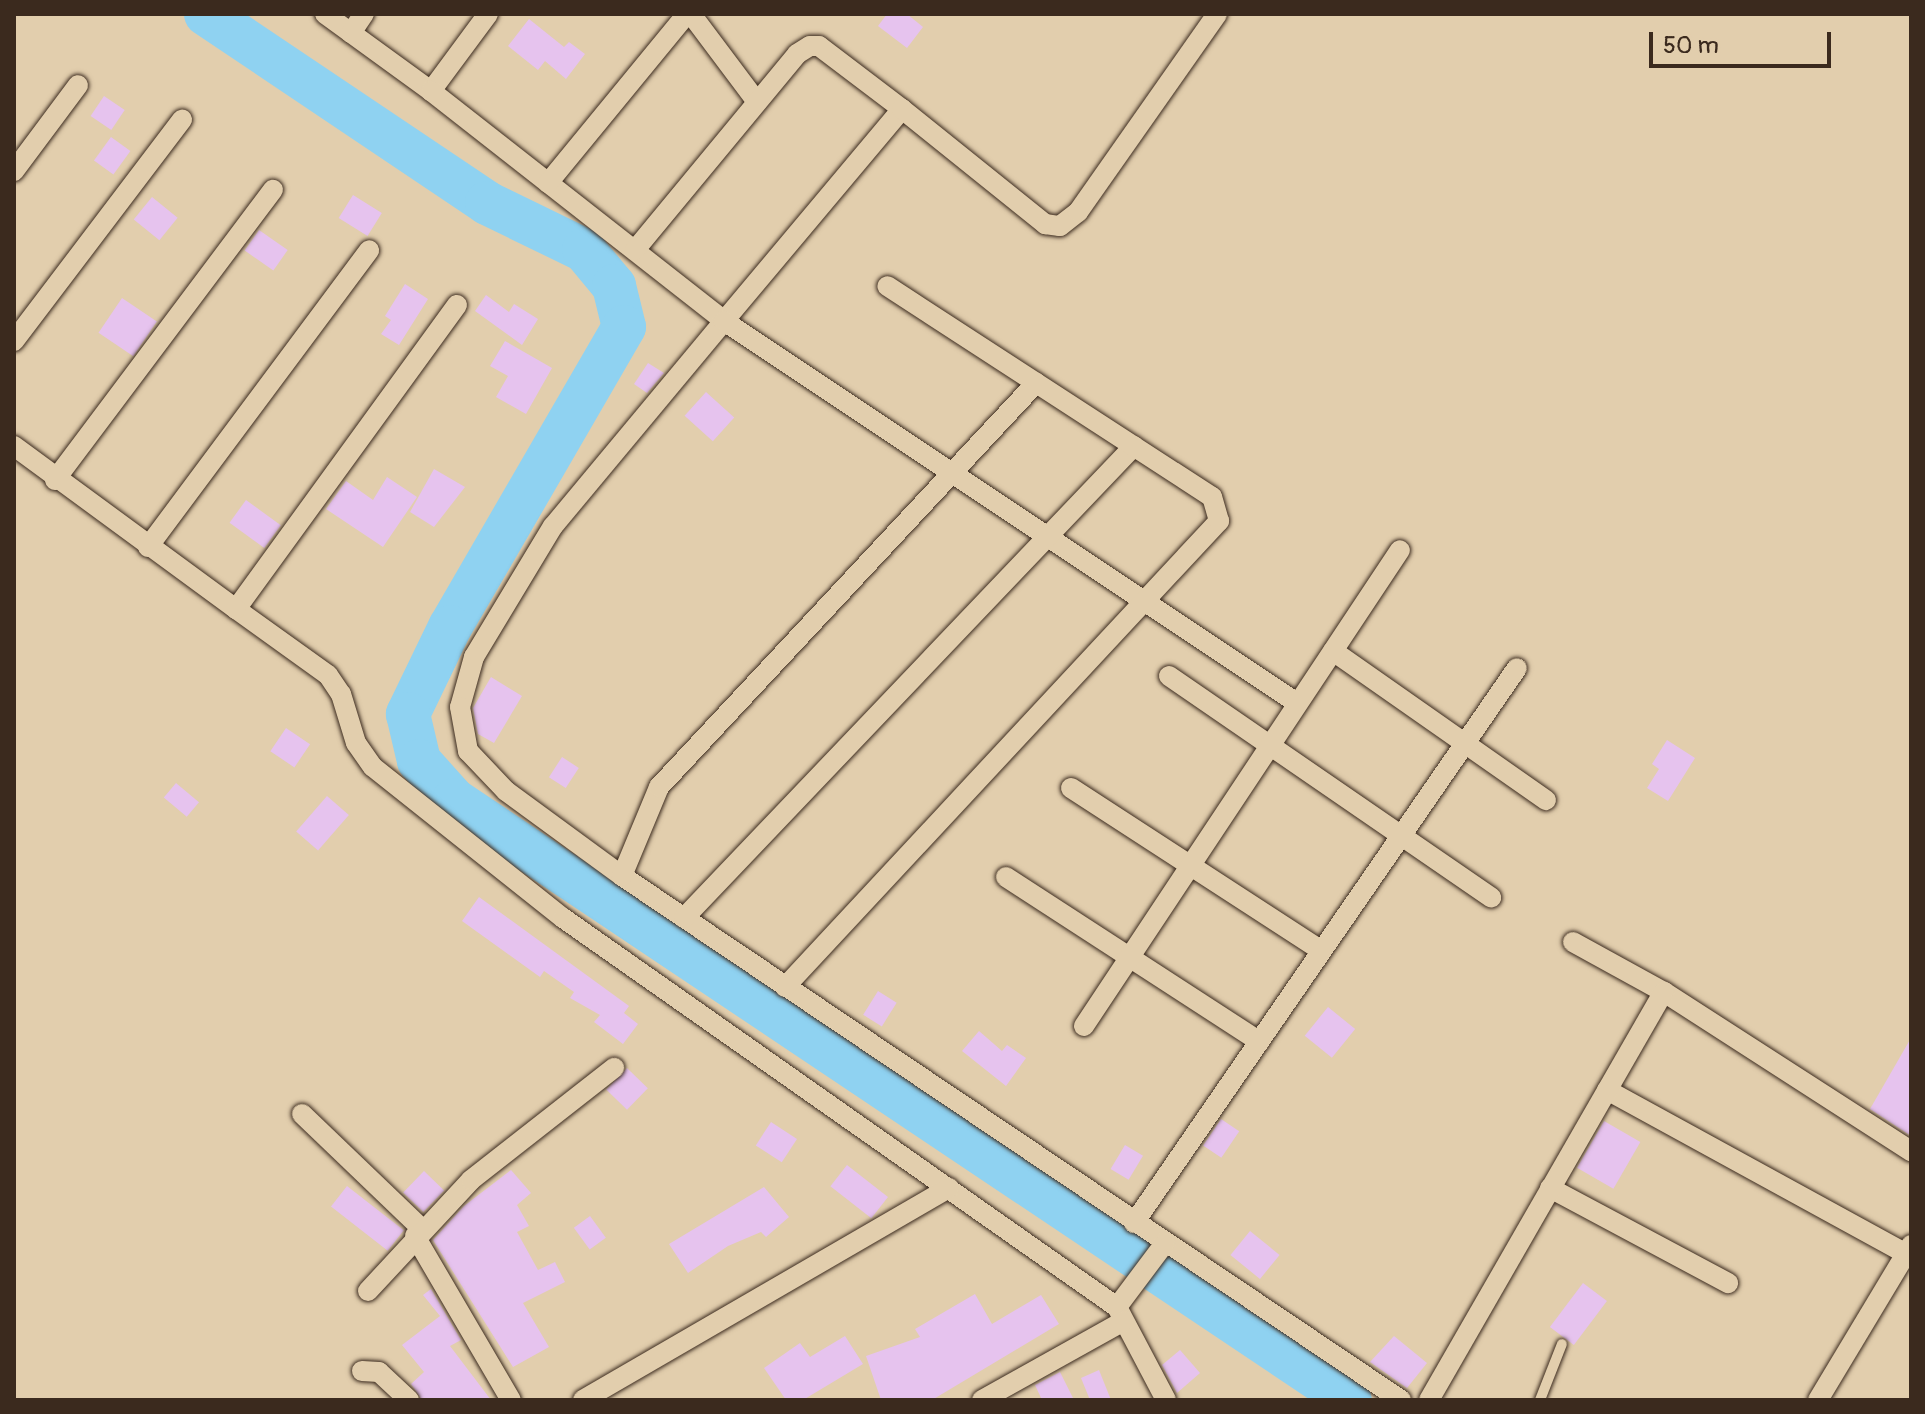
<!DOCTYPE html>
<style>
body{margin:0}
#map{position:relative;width:1925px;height:1414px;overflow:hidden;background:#e2cead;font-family:Pangolin,sans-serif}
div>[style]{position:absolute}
.river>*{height:44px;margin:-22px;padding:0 22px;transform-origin:22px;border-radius:22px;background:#8fd2f1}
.building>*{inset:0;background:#e6c3ee;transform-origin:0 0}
.roads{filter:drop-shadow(0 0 2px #3b2a1e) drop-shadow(0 0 2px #3b2a1e)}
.service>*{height:10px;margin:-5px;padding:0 5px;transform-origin:5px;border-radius:5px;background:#e2cead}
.minor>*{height:20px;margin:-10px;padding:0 10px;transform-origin:10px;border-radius:10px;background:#e2cead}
span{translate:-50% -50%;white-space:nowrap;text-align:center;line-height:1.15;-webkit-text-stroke:7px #e2cead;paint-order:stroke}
.frame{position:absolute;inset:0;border:16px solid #3b2a1e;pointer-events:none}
.scale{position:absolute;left:1649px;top:32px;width:182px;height:36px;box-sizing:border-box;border:4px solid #3b2a1e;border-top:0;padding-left:10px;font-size:24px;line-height:28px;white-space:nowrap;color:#3b2a1e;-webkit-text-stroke:6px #e2cead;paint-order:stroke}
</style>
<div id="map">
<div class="river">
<i style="left:206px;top:14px;width:339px;rotate:33.9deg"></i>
<i style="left:487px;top:203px;width:108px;rotate:25.9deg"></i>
<i style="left:584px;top:250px;width:47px;rotate:50.2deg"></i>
<i style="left:614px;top:286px;width:42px;rotate:76.3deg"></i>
<i style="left:624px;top:327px;width:347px;rotate:120.1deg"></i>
<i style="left:450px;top:627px;width:97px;rotate:115.8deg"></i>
<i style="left:408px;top:714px;width:48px;rotate:76.8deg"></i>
<i style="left:419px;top:761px;width:52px;rotate:48.1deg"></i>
<i style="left:454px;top:800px;width:1078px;rotate:33.81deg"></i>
</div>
<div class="building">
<i style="clip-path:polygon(887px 14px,907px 14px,923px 27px,907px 48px,878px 26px)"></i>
<i style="clip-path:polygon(529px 19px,564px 47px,569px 42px,585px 54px,566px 79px,545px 61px,538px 70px,508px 46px)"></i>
<i style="left:104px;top:96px;width:25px;height:24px;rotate:34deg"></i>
<i style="left:111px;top:137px;width:24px;height:29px;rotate:36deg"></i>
<i style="left:353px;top:195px;width:34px;height:27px;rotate:32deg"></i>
<i style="left:152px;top:197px;width:33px;height:29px;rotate:39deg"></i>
<i style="left:259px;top:230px;width:35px;height:25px;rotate:35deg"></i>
<i style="clip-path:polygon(405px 284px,428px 299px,399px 345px,381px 334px,391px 320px,385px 316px)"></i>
<i style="clip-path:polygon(486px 295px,509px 312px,514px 304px,538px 319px,522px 345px,475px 311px)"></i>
<i style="left:122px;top:298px;width:42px;height:42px;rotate:34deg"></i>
<i style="clip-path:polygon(505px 341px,552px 368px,526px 414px,496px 397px,508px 376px,490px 366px)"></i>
<i style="clip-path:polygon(648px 363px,664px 373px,647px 393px,634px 384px)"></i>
<i style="left:706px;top:392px;width:38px;height:32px;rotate:42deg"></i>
<i style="clip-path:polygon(434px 469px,465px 487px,434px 527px,410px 512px)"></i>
<i style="clip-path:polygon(387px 477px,417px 497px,383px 547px,326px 509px,346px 481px,373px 500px)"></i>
<i style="left:246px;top:500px;width:43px;height:28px;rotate:36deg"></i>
<i style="clip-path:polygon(491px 677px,522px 696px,494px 743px,478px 734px,473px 708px)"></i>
<i style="left:286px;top:728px;width:29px;height:28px;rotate:34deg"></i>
<i style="clip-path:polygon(1667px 740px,1695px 758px,1668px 801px,1647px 788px,1659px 769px,1652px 764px)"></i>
<i style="left:562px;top:757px;width:20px;height:24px;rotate:33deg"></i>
<i style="left:176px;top:783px;width:30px;height:19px;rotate:40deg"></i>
<i style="left:327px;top:796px;width:29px;height:47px;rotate:41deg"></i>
<i style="clip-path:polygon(479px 897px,629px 1006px,624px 1013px,638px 1024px,623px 1044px,594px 1022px,600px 1015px,570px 998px,574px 992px,544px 971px,540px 977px,462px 921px)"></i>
<i style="left:878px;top:991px;width:22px;height:28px;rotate:32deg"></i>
<i style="left:1328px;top:1007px;width:35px;height:37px;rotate:39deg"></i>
<i style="clip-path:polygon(979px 1031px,1002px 1051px,1007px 1045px,1026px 1058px,1006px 1086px,962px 1051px)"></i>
<i style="clip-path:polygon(1911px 1038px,1911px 1136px,1870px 1109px)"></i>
<i style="left:627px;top:1068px;width:29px;height:30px;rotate:44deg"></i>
<i style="left:1221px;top:1119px;width:22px;height:32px;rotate:34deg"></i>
<i style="left:1604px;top:1121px;width:42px;height:54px;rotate:30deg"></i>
<i style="left:771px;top:1122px;width:31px;height:28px;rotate:33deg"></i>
<i style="left:1125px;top:1145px;width:21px;height:28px;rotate:31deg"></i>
<i style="left:847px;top:1165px;width:52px;height:27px;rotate:38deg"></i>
<i style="clip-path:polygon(511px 1170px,531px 1193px,517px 1205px,529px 1226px,517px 1232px,538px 1270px,555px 1262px,565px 1282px,523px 1303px,549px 1347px,513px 1367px,433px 1240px,464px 1206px)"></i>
<i style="left:424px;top:1171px;width:28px;height:30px;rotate:44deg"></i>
<i style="left:347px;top:1186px;width:72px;height:26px;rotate:38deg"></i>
<i style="clip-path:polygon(764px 1187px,789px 1217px,766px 1237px,761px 1232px,728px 1246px,688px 1273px,669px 1244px)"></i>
<i style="left:590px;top:1216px;width:27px;height:20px;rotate:54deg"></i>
<i style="left:1250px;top:1231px;width:38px;height:31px;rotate:39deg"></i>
<i style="left:1583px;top:1283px;width:30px;height:55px;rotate:37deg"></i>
<i style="clip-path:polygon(431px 1289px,461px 1340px,450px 1346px,491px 1400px,422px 1400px,411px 1384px,424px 1372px,402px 1345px,440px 1316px,423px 1295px)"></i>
<i style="clip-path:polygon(975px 1294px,992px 1324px,1041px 1295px,1059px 1324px,932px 1400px,881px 1400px,866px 1356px,920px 1337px,915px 1329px)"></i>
<i style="clip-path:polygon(845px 1336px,863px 1364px,803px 1400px,786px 1400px,764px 1368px,800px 1343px,810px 1357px)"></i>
<i style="clip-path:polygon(1394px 1336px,1427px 1363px,1407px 1388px,1370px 1362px)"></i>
<i style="clip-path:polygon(1180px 1350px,1200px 1373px,1177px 1393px,1162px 1365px)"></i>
<i style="clip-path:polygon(1099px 1370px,1111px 1400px,1090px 1400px,1081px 1378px)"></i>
<i style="clip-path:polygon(1060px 1372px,1074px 1400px,1042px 1400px,1035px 1385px)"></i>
</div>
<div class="roads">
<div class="service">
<i style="left:1540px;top:1400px;width:60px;rotate:-68.6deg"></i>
</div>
<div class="minor">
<i style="left:325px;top:14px;width:131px;rotate:36deg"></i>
<i style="left:488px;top:14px;width:96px;rotate:126.5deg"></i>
<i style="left:431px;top:91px;width:372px;rotate:38.1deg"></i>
<i style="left:724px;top:321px;width:267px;rotate:129.8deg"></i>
<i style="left:553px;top:526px;width:153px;rotate:121.1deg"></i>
<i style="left:474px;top:657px;width:52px;rotate:105.6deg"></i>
<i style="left:460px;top:707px;width:45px;rotate:79.7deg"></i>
<i style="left:468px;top:751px;width:55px;rotate:46.5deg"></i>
<i style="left:506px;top:791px;width:144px;rotate:36.2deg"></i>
<i style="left:622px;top:876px;width:939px;rotate:33.93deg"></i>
<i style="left:691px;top:14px;width:110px;rotate:53.1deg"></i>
<i style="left:351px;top:33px;width:23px;rotate:-56deg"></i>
<i style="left:902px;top:109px;width:277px;rotate:130deg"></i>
<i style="left:724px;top:321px;width:689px;rotate:33.69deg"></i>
<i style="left:14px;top:171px;width:107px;rotate:-53.3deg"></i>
<i style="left:548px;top:183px;width:219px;rotate:-50.6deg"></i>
<i style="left:635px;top:250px;width:254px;rotate:-50.4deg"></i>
<i style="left:797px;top:54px;width:15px;rotate:-32deg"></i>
<i style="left:810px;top:46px;width:9px"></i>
<i style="left:819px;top:46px;width:104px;rotate:37.2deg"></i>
<i style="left:902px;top:109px;width:184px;rotate:38.8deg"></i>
<i style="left:1045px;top:224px;width:15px;rotate:8deg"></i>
<i style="left:1060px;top:226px;width:23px;rotate:-38deg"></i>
<i style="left:1078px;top:212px;width:242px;rotate:-54.9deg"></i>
<i style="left:457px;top:305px;width:376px;rotate:126deg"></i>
<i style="left:236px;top:609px;width:113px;rotate:35.7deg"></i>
<i style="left:328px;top:675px;width:23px;rotate:56deg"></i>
<i style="left:341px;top:694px;width:51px;rotate:73deg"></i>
<i style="left:356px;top:743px;width:29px;rotate:55deg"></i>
<i style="left:373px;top:767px;width:243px;rotate:38.5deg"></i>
<i style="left:563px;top:918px;width:677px;rotate:35.08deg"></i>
<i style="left:1117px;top:1307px;width:105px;rotate:62.2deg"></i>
<i style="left:14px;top:341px;width:278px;rotate:-52.8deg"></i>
<i style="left:14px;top:446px;width:275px;rotate:36.3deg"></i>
<i style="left:55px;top:480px;width:363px;rotate:-53.1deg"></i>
<i style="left:148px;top:547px;width:370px;rotate:-53.3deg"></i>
<i style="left:1333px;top:651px;width:260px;rotate:35deg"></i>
<i style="left:1169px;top:676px;width:391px;rotate:34.5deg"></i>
<i style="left:1071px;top:788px;width:299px;rotate:33deg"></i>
<i style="left:622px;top:876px;width:96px;rotate:-67.4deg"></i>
<i style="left:659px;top:787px;width:553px;rotate:-46.98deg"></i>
<i style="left:1006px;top:877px;width:302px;rotate:33deg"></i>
<i style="left:684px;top:918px;width:652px;rotate:-46.37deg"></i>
<i style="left:1573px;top:942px;width:104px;rotate:28.8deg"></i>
<i style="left:1664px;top:992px;width:294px;rotate:32.8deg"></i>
<i style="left:785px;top:987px;width:637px;rotate:-47.04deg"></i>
<i style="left:1219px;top:521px;width:25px;rotate:-106deg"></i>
<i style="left:1212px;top:497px;width:387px;rotate:-147deg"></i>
<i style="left:1084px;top:1026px;width:571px;rotate:-56.42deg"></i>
<i style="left:1607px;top:1090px;width:341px;rotate:28.7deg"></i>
<i style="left:302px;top:1114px;width:166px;rotate:43.8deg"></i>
<i style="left:1550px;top:1188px;width:202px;rotate:28.1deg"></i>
<i style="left:1134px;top:1223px;width:674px;rotate:-55.39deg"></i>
<i style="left:415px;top:1236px;width:190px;rotate:59.7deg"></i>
<i style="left:368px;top:1291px;width:151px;rotate:-47.1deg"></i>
<i style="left:471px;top:1180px;width:182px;rotate:-38.1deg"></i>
<i style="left:1117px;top:1307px;width:80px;rotate:-53.1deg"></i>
<i style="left:362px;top:1371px;width:17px;rotate:3deg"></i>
<i style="left:379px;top:1372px;width:41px;rotate:43deg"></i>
<i style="left:583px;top:1400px;width:423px;rotate:-30.1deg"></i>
<i style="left:982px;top:1400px;width:162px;rotate:-29.1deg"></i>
<i style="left:1429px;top:1400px;width:471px;rotate:-60.1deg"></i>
<i style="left:1818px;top:1400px;width:181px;rotate:-59deg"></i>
</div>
</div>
<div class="frame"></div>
<div class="scale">50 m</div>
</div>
